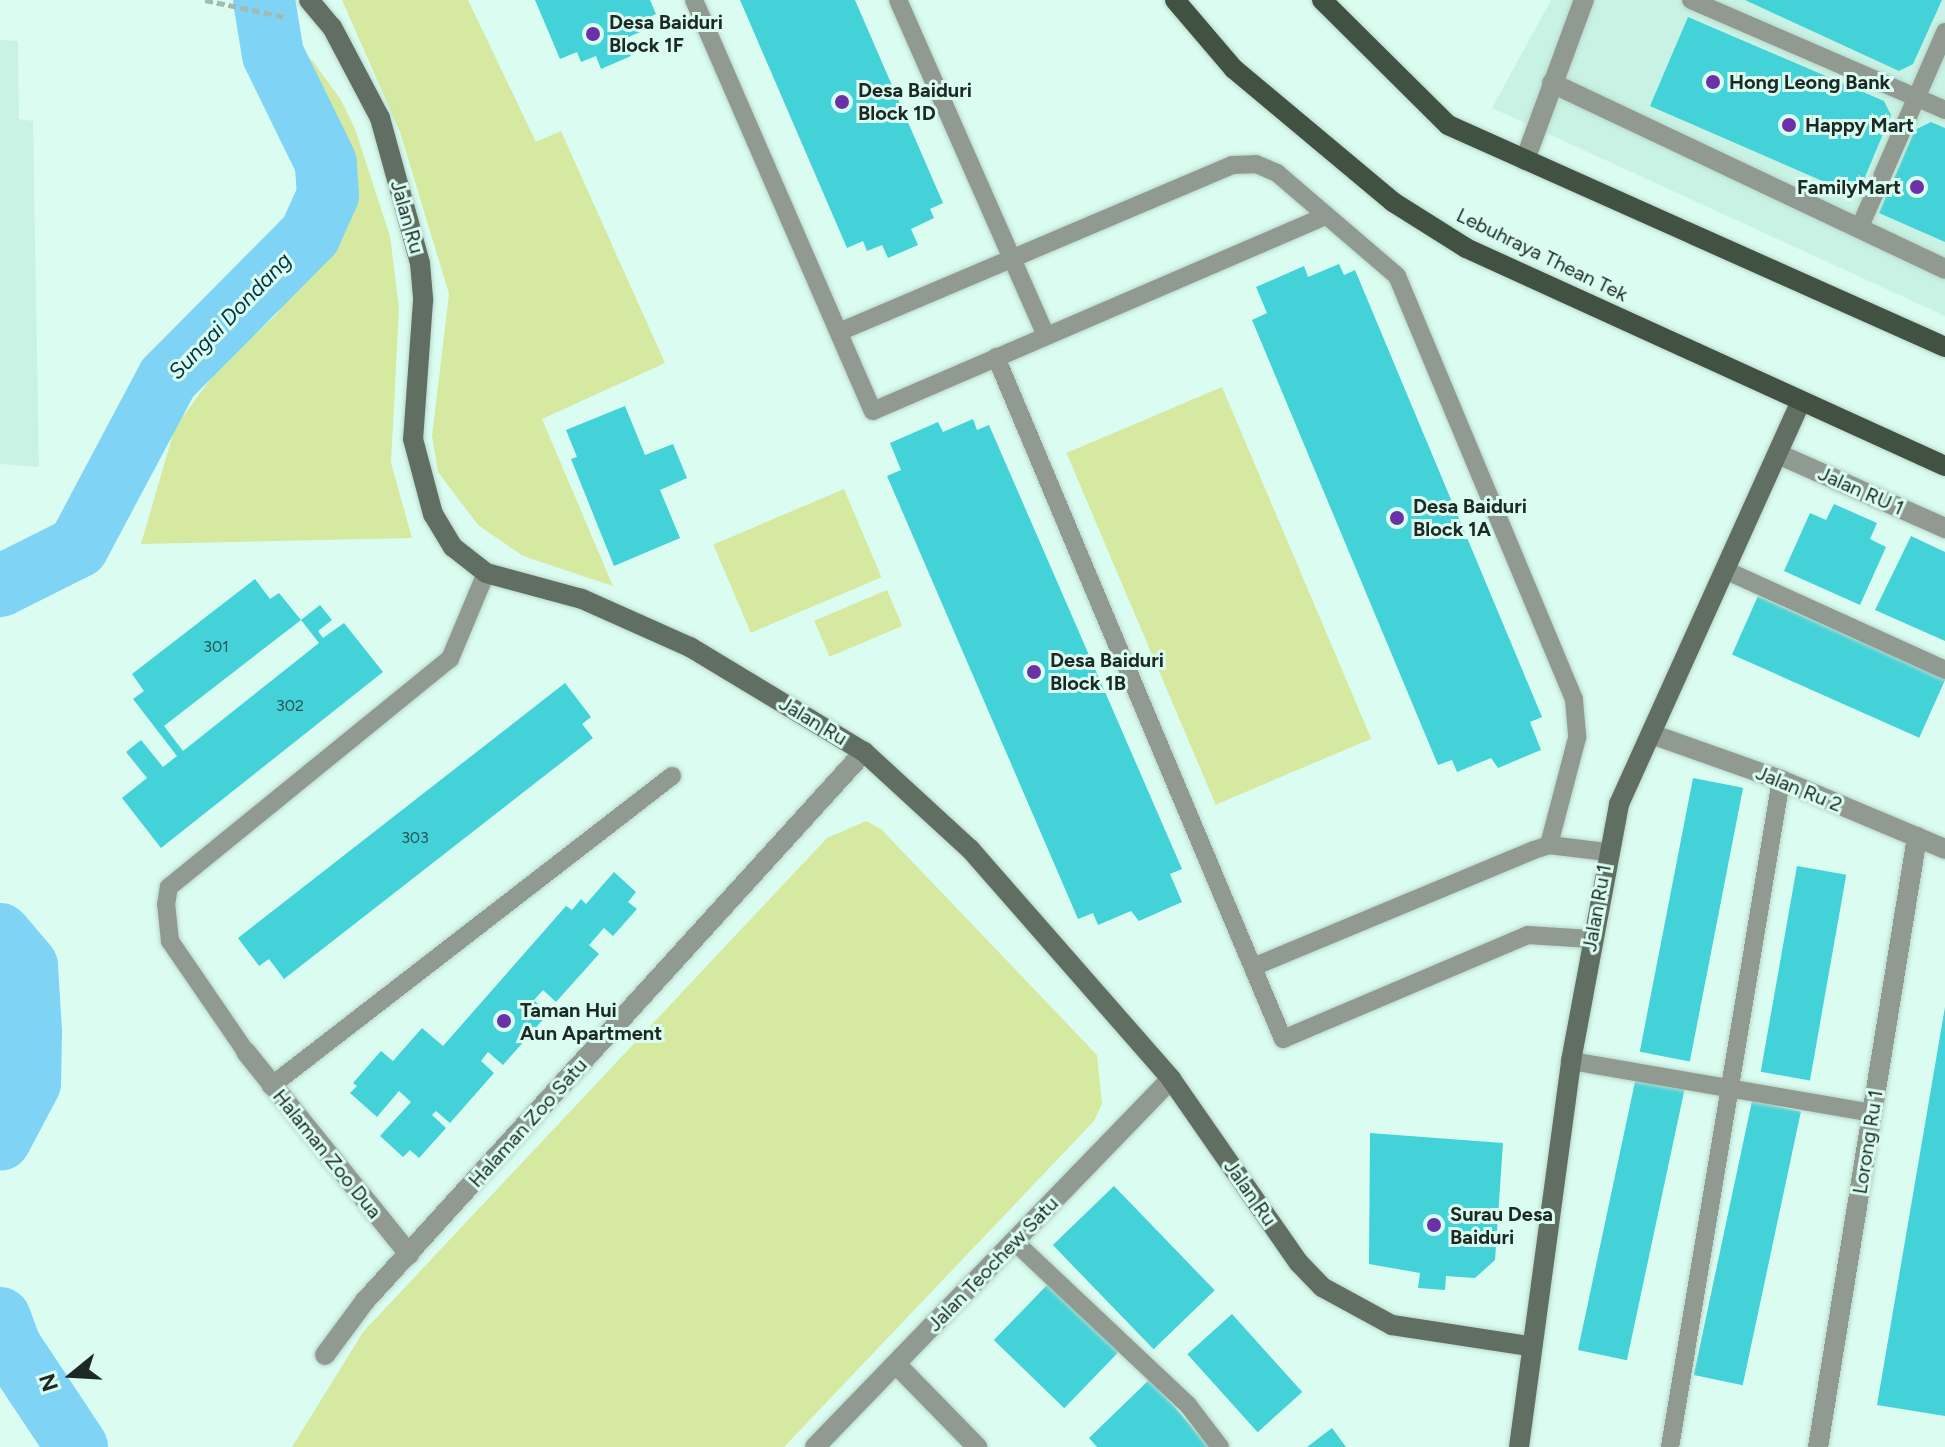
<!DOCTYPE html>
<style>
body{margin:0}
#map{position:relative;width:1945px;height:1447px;overflow:hidden;background:#dbfdf1;font-family:Figtree,sans-serif}
div>[style]{position:absolute}
.built>*{inset:0;background:#c8f3e4}
.green>*{inset:0;background:#d5e9a1;transform-origin:0 0}
.river>*{height:62px;margin:-31px;padding:0 31px;transform-origin:31px;border-radius:31px;background:#7fd4f5}
.building>*{inset:0;background:#43d2d7;transform-origin:0 0}
.path>*{height:5px;margin-top:-2.5px;transform-origin:0;background:repeating-linear-gradient(90deg,#a0bcb2 0 8px,transparent 0 12px)}
.roads{filter:drop-shadow(0 0 2px #b9d7cc) drop-shadow(0 0 2px #b9d7cc)}
.lane>*{height:18px;margin:-9px;padding:0 9px;transform-origin:9px;border-radius:9px;background:#909a91}
.street>*{height:20px;margin:-10px;padding:0 10px;transform-origin:10px;border-radius:10px;background:#909a91}
.secondary>*{height:20px;margin:-10px;padding:0 10px;transform-origin:10px;border-radius:10px;background:#616f62}
.primary>*{height:20px;margin:-10px;padding:0 10px;transform-origin:10px;border-radius:10px;background:#415142}
.dots>*{width:22px;height:22px;translate:-50% -50%;box-sizing:border-box;border:4px solid #dbfdf1;border-radius:50%}
span{translate:-50% -50%;white-space:nowrap;text-align:center;line-height:1.15;-webkit-text-stroke:6px #dbfdf1;paint-order:stroke}
.number-label{font-size:16px;color:#265352}
.number-label span{-webkit-text-stroke-width:0}
.poi-label{font-size:20px;color:#1c2925;font-weight:700}
.left{translate:0 -50%;text-align:left}
.right{translate:-100% -50%;text-align:right}
.street-label{font-size:20px;color:#1c2925}
.water-label{font-size:22px;color:#003445;font-style:italic}
.north{position:absolute;left:32px;top:1335px;width:80px;height:80px;-webkit-text-stroke:6px #dbfdf1;paint-order:stroke;rotate:252deg;font-size:22px;font-weight:700;line-height:32px;text-align:center;color:#1c2925}
.north::after{content:'';display:block;margin:auto;width:28px;height:36px;background:#1c2925;clip-path:polygon(50% 0,100% 100%,50% 72%,0 100%)}
</style>
<div id="map">
<div class="built">
<i style="clip-path:polygon(1551px 0,1945px 0,1945px 316px,1492px 108px)"></i>
<i style="clip-path:polygon(0 40px,18px 41px,19px 119px,33px 121px,39px 467px,0 464px)"></i>
</div>
<div class="green">
<i style="clip-path:polygon(342px 0,468px 0,536px 142px,561px 131px,665px 363px,542px 419px,613px 586px,523px 556px,478px 525px,438px 472px,432px 436px,449px 294px,400px 132px)"></i>
<i style="clip-path:polygon(279px 52px,312px 60px,341px 100px,355px 129px,390px 236px,399px 308px,391px 463px,412px 538px,141px 544px,175px 427px,218px 369px,276px 315px,343px 218px,350px 188px,324px 125px)"></i>
<i style="left:1222px;top:387px;width:382px;height:169px;rotate:67deg"></i>
<i style="left:844px;top:489px;width:96px;height:142px;rotate:67deg"></i>
<i style="left:887px;top:590px;width:39px;height:79px;rotate:67deg"></i>
<i style="clip-path:polygon(866px 821px,881px 829px,1097px 1055px,1102px 1104px,1094px 1121px,784px 1447px,292px 1447px,363px 1332px,827px 838px)"></i>
</div>
<div class="river">
<i style="left:0;top:586px;width:87px;rotate:-26.6deg"></i>
<i style="left:78px;top:547px;width:191px;rotate:-62deg"></i>
<i style="left:168px;top:378px;width:202px;rotate:-45.2deg"></i>
<i style="left:310px;top:235px;width:44px;rotate:-65.8deg"></i>
<i style="left:328px;top:195px;width:32px;rotate:-94deg"></i>
<i style="left:326px;top:163px;width:120px;rotate:-116.1deg"></i>
<i style="left:273px;top:55px;width:56px;rotate:-99.3deg"></i>
<i style="left:0;top:934px;width:42px;rotate:49.8deg"></i>
<i style="left:27px;top:966px;width:66px;rotate:86.5deg"></i>
<i style="left:31px;top:1032px;width:51px;rotate:91.1deg"></i>
<i style="left:30px;top:1083px;width:64px;rotate:117.8deg"></i>
<i style="left:0;top:1318px;width:30px;rotate:70deg"></i>
<i style="left:10px;top:1346px;width:121px;rotate:56.4deg"></i>
</div>
<div class="building">
<i style="clip-path:polygon(535px 0,650px 0,656px 14px,643px 20px,647px 29px,624px 39px,631px 56px,601px 69px,596px 56px,581px 62px,577px 52px,560px 59px)"></i>
<i style="clip-path:polygon(740px 0,855px 0,943px 203px,930px 209px,934px 218px,911px 229px,918px 245px,888px 258px,882px 245px,867px 251px,863px 241px,847px 248px)"></i>
<i style="clip-path:polygon(1745px 0,1942px 0,1913px 64px,1899px 71px)"></i>
<i style="clip-path:polygon(1688px 17px,1884px 101px,1891px 115px,1857px 196px,1650px 106px)"></i>
<i style="clip-path:polygon(1931px 122px,1945px 128px,1945px 242px,1879px 213px,1915px 130px)"></i>
<i style="clip-path:polygon(1339px 264px,1344px 275px,1355px 270px,1542px 717px,1530px 722px,1541px 750px,1498px 768px,1491px 758px,1457px 772px,1452px 760px,1438px 765px,1252px 320px,1267px 313px,1256px 287px,1304px 266px,1308px 277px)"></i>
<i style="clip-path:polygon(625px 406px,645px 455px,673px 444px,687px 478px,660px 490px,680px 538px,614px 566px,571px 459px,577px 457px,566px 430px)"></i>
<i style="clip-path:polygon(973px 419px,977px 430px,989px 425px,1182px 869px,1170px 874px,1182px 902px,1139px 921px,1131px 911px,1098px 925px,1093px 913px,1078px 919px,887px 476px,901px 470px,890px 443px,938px 422px,943px 432px)"></i>
<i style="clip-path:polygon(1834px 504px,1877px 523px,1870px 539px,1886px 547px,1860px 605px,1784px 571px,1810px 513px,1826px 520px)"></i>
<i style="clip-path:polygon(1911px 536px,1945px 552px,1945px 641px,1875px 610px)"></i>
<i style="clip-path:polygon(255px 579px,270px 599px,279px 593px,301px 620px,164px 726px,183px 751px,319px 643px,301px 620px,320px 605px,332px 620px,318px 631px,323px 638px,344px 623px,383px 672px,161px 848px,122px 798px,147px 778px,126px 752px,141px 740px,163px 767px,177px 756px,133px 699px,144px 691px,132px 674px)"></i>
<i style="left:1758px;top:596px;width:205px;height:64px;rotate:24deg"></i>
<i style="clip-path:polygon(565px 683px,591px 717px,582px 724px,593px 738px,284px 979px,269px 959px,259px 966px,238px 938px)"></i>
<i style="left:1693px;top:778px;width:51px;height:279px;rotate:11deg"></i>
<i style="left:1797px;top:866px;width:50px;height:209px;rotate:10deg"></i>
<i style="clip-path:polygon(614px 872px,636px 892px,628px 902px,637px 909px,613px 936px,604px 928px,589px 945px,599px 954px,556px 1002px,543px 990px,534px 1000px,548px 1014px,503px 1065px,488px 1052px,481px 1061px,494px 1073px,450px 1123px,436px 1111px,432px 1115px,446px 1128px,419px 1158px,410px 1150px,403px 1157px,380px 1136px,411px 1102px,399px 1091px,377px 1117px,350px 1093px,357px 1086px,353px 1083px,381px 1051px,393px 1061px,422px 1028px,443px 1046px,566px 906px,572px 910px,581px 899px,586px 904px)"></i>
<i style="clip-path:polygon(1945px 1007px,1945px 1416px,1877px 1405px)"></i>
<i style="left:1636px;top:1077px;width:50px;height:279px;rotate:12deg"></i>
<i style="left:1752px;top:1101px;width:50px;height:280px;rotate:12deg"></i>
<i style="clip-path:polygon(1370px 1133px,1503px 1143px,1495px 1260px,1475px 1278px,1446px 1276px,1445px 1290px,1418px 1288px,1420px 1273px,1369px 1264px)"></i>
<i style="left:1114px;top:1186px;width:145px;height:85px;rotate:46deg"></i>
<i style="left:1048px;top:1284px;width:98px;height:78px;rotate:44deg"></i>
<i style="left:1232px;top:1314px;width:105px;height:60px;rotate:48deg"></i>
<i style="clip-path:polygon(1149px 1380px,1174px 1406px,1209px 1447px,1097px 1447px,1089px 1438px)"></i>
<i style="clip-path:polygon(1332px 1428px,1346px 1447px,1307px 1447px)"></i>
</div>
<div class="path">
<i style="left:205px;top:0;width:83px;rotate:11.9deg"></i>
</div>
<div class="roads">
<div class="lane">
<i style="left:694px;top:0;width:448px;rotate:66.5deg"></i>
<i style="left:873px;top:411px;width:492px;rotate:-23.3deg"></i>
<i style="left:898px;top:0;width:367px;rotate:66.2deg"></i>
<i style="left:1691px;top:0;width:277px;rotate:23.4deg"></i>
<i style="left:1859px;top:229px;width:215px;rotate:-66.4deg"></i>
<i style="left:839px;top:332px;width:427px;rotate:-23deg"></i>
<i style="left:1232px;top:165px;width:24px;rotate:-2deg"></i>
<i style="left:1256px;top:164px;width:23px;rotate:23deg"></i>
<i style="left:1277px;top:173px;width:158px;rotate:40.6deg"></i>
<i style="left:1397px;top:276px;width:459px;rotate:67.3deg"></i>
<i style="left:1574px;top:700px;width:38px;rotate:85deg"></i>
<i style="left:1577px;top:738px;width:111px;rotate:104.7deg"></i>
<i style="left:996px;top:357px;width:740px;rotate:67.18deg"></i>
<i style="left:1283px;top:1039px;width:266px;rotate:-23deg"></i>
<i style="left:1528px;top:935px;width:63px;rotate:3.6deg"></i>
<i style="left:1725px;top:570px;width:242px;rotate:24.4deg"></i>
<i style="left:1253px;top:967px;width:304px;rotate:-22.6deg"></i>
<i style="left:1534px;top:850px;width:16px;rotate:-18deg"></i>
<i style="left:1549px;top:845px;width:58px;rotate:6.9deg"></i>
<i style="left:246px;top:1052px;width:135px;rotate:-124.4deg"></i>
<i style="left:170px;top:941px;width:36px;rotate:-96deg"></i>
<i style="left:166px;top:905px;width:18px;rotate:-81deg"></i>
<i style="left:169px;top:887px;width:362px;rotate:-39.1deg"></i>
<i style="left:450px;top:659px;width:93px;rotate:-67.3deg"></i>
<i style="left:1571px;top:1061px;width:305px;rotate:9.8deg"></i>
<i style="left:271px;top:1086px;width:507px;rotate:-37.71deg"></i>
<i style="left:1014px;top:1241px;width:239px;rotate:43.3deg"></i>
<i style="left:1188px;top:1405px;width:53px;rotate:52.7deg"></i>
<i style="left:1670px;top:1447px;width:676px;rotate:-80.55deg"></i>
</div>
<div class="street">
<i style="left:1552px;top:83px;width:435px;rotate:25.3deg"></i>
<i style="left:1525px;top:160px;width:171px;rotate:-69.8deg"></i>
<i style="left:1778px;top:454px;width:183px;rotate:23.9deg"></i>
<i style="left:1651px;top:734px;width:138px;rotate:19.5deg"></i>
<i style="left:1781px;top:780px;width:178px;rotate:22.8deg"></i>
<i style="left:246px;top:1052px;width:260px;rotate:51.1deg"></i>
<i style="left:325px;top:1355px;width:67px;rotate:-53.5deg"></i>
<i style="left:365px;top:1301px;width:742px;rotate:-47.73deg"></i>
<i style="left:897px;top:1365px;width:115px;rotate:45.7deg"></i>
<i style="left:815px;top:1447px;width:512px;rotate:-45.95deg"></i>
<i style="left:1818px;top:1447px;width:618px;rotate:-80.78deg"></i>
</div>
<div class="secondary">
<i style="left:309px;top:0;width:35px;rotate:50deg"></i>
<i style="left:332px;top:27px;width:103px;rotate:62.2deg"></i>
<i style="left:380px;top:118px;width:150px;rotate:74.6deg"></i>
<i style="left:420px;top:263px;width:38px;rotate:85deg"></i>
<i style="left:423px;top:301px;width:138px;rotate:94.1deg"></i>
<i style="left:413px;top:439px;width:78px;rotate:75.1deg"></i>
<i style="left:433px;top:514px;width:39px;rotate:59deg"></i>
<i style="left:453px;top:547px;width:42px;rotate:38.2deg"></i>
<i style="left:486px;top:573px;width:99px;rotate:15.2deg"></i>
<i style="left:582px;top:599px;width:118px;rotate:24deg"></i>
<i style="left:690px;top:647px;width:203px;rotate:31.1deg"></i>
<i style="left:864px;top:752px;width:144px;rotate:42.5deg"></i>
<i style="left:970px;top:849px;width:305px;rotate:48.8deg"></i>
<i style="left:1171px;top:1079px;width:224px;rotate:55.2deg"></i>
<i style="left:1299px;top:1263px;width:33px;rotate:46deg"></i>
<i style="left:1322px;top:1287px;width:80px;rotate:28.5deg"></i>
<i style="left:1392px;top:1325px;width:139px;rotate:8.7deg"></i>
<i style="left:1519px;top:1447px;width:389px;rotate:-82.3deg"></i>
<i style="left:1571px;top:1061px;width:261px;rotate:-79.4deg"></i>
<i style="left:1619px;top:804px;width:439px;rotate:-65.7deg"></i>
</div>
<div class="primary">
<i style="left:1175px;top:0;width:91px;rotate:49.5deg"></i>
<i style="left:1234px;top:69px;width:207px;rotate:39.9deg"></i>
<i style="left:1393px;top:202px;width:86px;rotate:32.2deg"></i>
<i style="left:1466px;top:248px;width:526px;rotate:24.47deg"></i>
<i style="left:1322px;top:0;width:177px;rotate:44.8deg"></i>
<i style="left:1448px;top:125px;width:544px;rotate:24.07deg"></i>
</div>
</div>
<div class="dots">
<i style="left:593px;top:34px;background:#6b31a7"></i>
<i style="left:1713px;top:82px;background:#6b31a7"></i>
<i style="left:842px;top:102px;background:#6b31a7"></i>
<i style="left:1789px;top:125px;background:#6b31a7"></i>
<i style="left:1917px;top:187px;background:#6b31a7"></i>
<i style="left:1397px;top:518px;background:#6b31a7"></i>
<i style="left:1034px;top:672px;background:#6b31a7"></i>
<i style="left:504px;top:1021px;background:#6b31a7"></i>
<i style="left:1434px;top:1225px;background:#6b31a7"></i>
</div>
<div class="number-label">
<span style="left:216px;top:647px">301</span>
<span style="left:290px;top:706px">302</span>
<span style="left:415px;top:838px">303</span>
</div>
<div class="poi-label">
<span class="left" style="left:609px;top:34px">Desa Baiduri<br>Block 1F</span>
<span class="left" style="left:1729px;top:82px">Hong Leong Bank</span>
<span class="left" style="left:858px;top:102px">Desa Baiduri<br>Block 1D</span>
<span class="left" style="left:1805px;top:125px">Happy Mart</span>
<span class="right" style="left:1901px;top:187px">FamilyMart</span>
<span class="left" style="left:1413px;top:518px">Desa Baiduri<br>Block 1A</span>
<span class="left" style="left:1050px;top:672px">Desa Baiduri<br>Block 1B</span>
<span class="left" style="left:520px;top:1022px">Taman Hui<br>Aun Apartment</span>
<span class="left" style="left:1450px;top:1226px">Surau Desa<br>Baiduri</span>
</div>
<div class="street-label">
<span style="left:407px;top:217px;rotate:74deg">Jalan Ru</span>
<span style="left:1542px;top:255px;rotate:26deg">Lebuhraya Thean Tek</span>
<span style="left:1861px;top:491px;rotate:24deg">Jalan RU 1</span>
<span style="left:813px;top:721px;rotate:31deg">Jalan Ru</span>
<span style="left:1799px;top:789px;rotate:22deg">Jalan Ru 2</span>
<span style="left:1597px;top:908px;rotate:-80deg">Jalan Ru 1</span>
<span style="left:528px;top:1123px;rotate:-48deg">Halaman Zoo Satu</span>
<span style="left:1868px;top:1142px;rotate:-81deg">Lorong Ru 1</span>
<span style="left:327px;top:1154px;rotate:51deg">Halaman Zoo Dua</span>
<span style="left:1250px;top:1193px;rotate:55deg">Jalan Ru</span>
<span style="left:993px;top:1264px;rotate:-46deg">Jalan Teochew Satu</span>
</div>
<div class="water-label">
<span style="left:230px;top:316px;rotate:-46deg">Sungai Dondang</span>
</div>
<div class="north">N</div>
</div>
